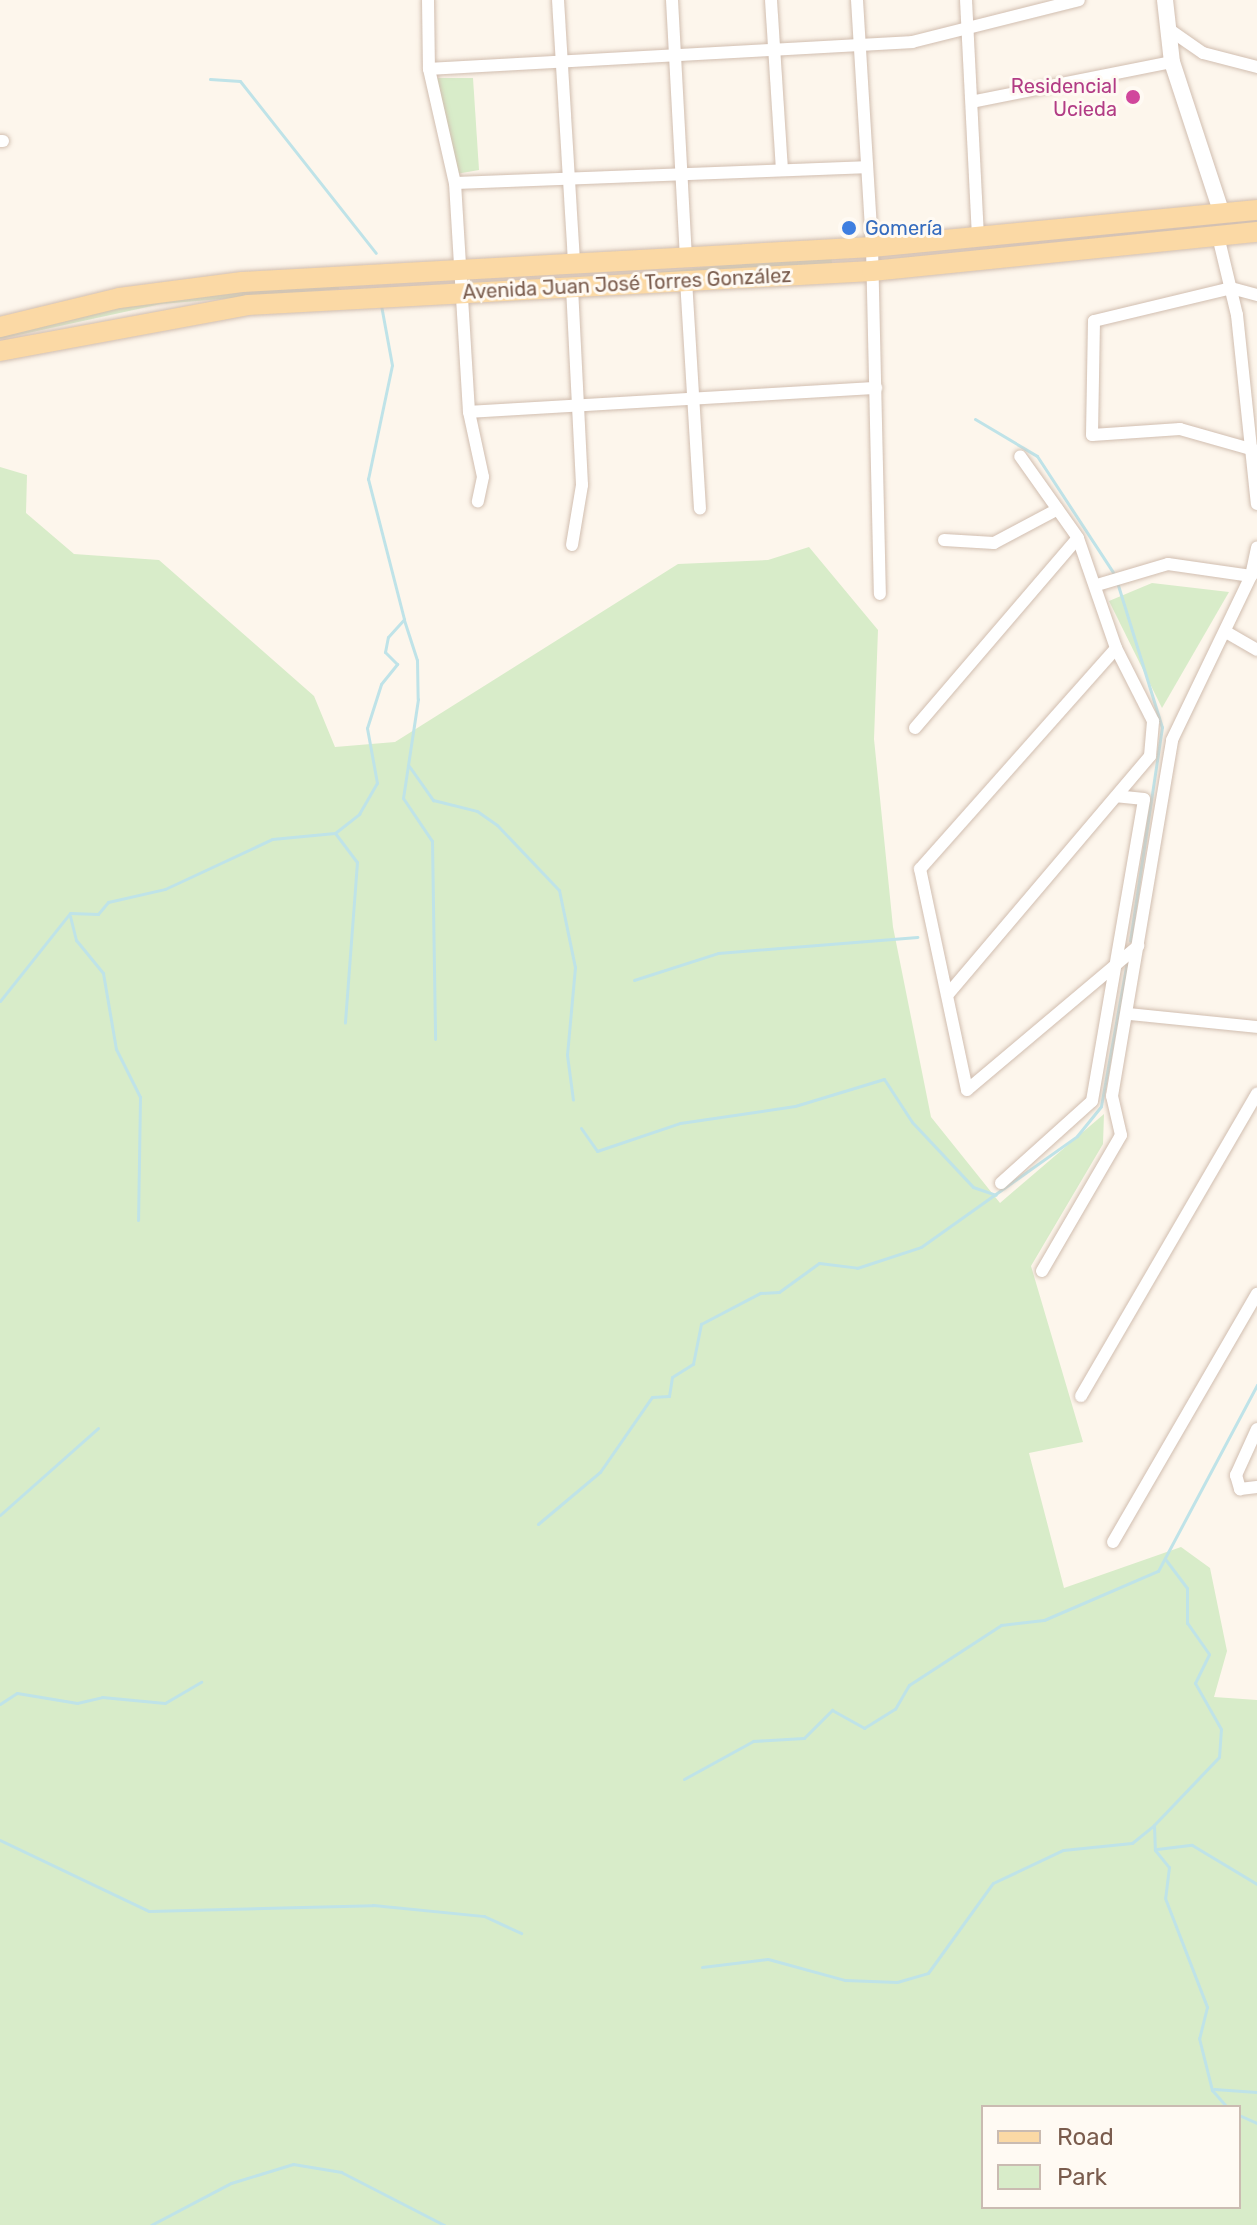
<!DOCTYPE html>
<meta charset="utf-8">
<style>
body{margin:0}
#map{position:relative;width:1257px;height:2225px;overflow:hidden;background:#fdf6ec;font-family:Rubik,sans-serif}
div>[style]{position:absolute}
.green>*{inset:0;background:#d8ecc9;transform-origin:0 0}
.stream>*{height:3px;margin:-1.5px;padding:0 1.5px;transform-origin:1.5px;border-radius:1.5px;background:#bfe3e8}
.roads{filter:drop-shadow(0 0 2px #d1beb0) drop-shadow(0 0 2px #d1beb0)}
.minor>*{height:12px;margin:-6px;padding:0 6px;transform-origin:6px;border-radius:6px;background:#fff}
.tertiary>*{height:16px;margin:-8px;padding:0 8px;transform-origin:8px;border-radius:8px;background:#fff}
.primary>*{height:20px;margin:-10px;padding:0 10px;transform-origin:10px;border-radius:10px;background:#fbd9a5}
.dots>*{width:22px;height:22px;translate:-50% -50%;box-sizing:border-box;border:4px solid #fffaf3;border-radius:50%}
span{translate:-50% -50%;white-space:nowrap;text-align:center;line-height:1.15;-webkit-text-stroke:6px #fffaf3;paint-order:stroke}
.hotel-label{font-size:20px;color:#b23c85}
.right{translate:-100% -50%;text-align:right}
.shop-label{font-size:20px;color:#366cbe}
.left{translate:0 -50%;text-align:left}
.street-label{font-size:20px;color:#7a5c4d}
.legend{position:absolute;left:981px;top:2105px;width:260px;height:104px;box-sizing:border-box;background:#fffaf3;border:2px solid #cabbb1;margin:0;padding:10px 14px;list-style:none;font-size:24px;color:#7a5c4d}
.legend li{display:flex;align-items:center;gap:16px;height:40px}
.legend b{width:40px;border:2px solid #cabbb1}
</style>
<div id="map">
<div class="green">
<i style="clip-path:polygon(436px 78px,473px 78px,479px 170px,456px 174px)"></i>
<i style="left:831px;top:254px;width:9px;height:363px;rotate:84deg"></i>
<i style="clip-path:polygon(339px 280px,339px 289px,161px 304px,0 339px,0 333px,173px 294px)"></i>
<i style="clip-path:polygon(evenodd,0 467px,27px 475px,26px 513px,74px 554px,159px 560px,314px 696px,335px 747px,395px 742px,678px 564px,768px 560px,809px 547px,878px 630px,874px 739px,893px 927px,931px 1117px,1000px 1203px,1104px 1114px,1103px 1144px,1031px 1266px,1083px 1442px,1029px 1453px,1064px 1588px,1181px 1547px,1210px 1568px,1227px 1651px,1214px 1697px,1257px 1700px,1257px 2225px,0 2225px,0 467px,983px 2107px,1239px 2107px,1239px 2207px,983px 2207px,983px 2107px)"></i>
<i style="clip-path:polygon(1152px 583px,1229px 592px,1162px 708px,1109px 601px)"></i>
</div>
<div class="stream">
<i style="left:210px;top:79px;width:30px;rotate:4deg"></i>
<i style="left:240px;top:81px;width:219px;rotate:51.7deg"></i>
<i style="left:975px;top:419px;width:72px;rotate:30.8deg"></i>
<i style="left:1037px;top:456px;width:142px;rotate:56.8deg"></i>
<i style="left:1117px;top:582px;width:152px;rotate:72.8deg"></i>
<i style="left:1162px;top:727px;width:216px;rotate:98.5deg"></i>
<i style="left:404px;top:620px;width:42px;rotate:72deg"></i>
<i style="left:417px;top:660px;width:39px;rotate:89deg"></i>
<i style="left:418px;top:699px;width:100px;rotate:98.6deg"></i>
<i style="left:403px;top:798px;width:52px;rotate:56deg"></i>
<i style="left:432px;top:841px;width:198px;rotate:89.1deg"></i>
<i style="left:409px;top:766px;width:42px;rotate:54.8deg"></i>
<i style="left:433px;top:800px;width:45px;rotate:14deg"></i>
<i style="left:477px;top:811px;width:24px;rotate:35deg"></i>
<i style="left:497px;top:825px;width:90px;rotate:46.4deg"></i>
<i style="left:559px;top:890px;width:79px;rotate:78.3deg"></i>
<i style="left:575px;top:967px;width:88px;rotate:95.2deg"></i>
<i style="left:567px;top:1055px;width:45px;rotate:82.4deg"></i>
<i style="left:335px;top:833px;width:36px;rotate:53deg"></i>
<i style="left:357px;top:862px;width:161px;rotate:94.3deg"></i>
<i style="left:70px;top:916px;width:25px;rotate:76deg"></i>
<i style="left:76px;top:940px;width:43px;rotate:50.7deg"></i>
<i style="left:103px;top:973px;width:77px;rotate:80.3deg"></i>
<i style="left:116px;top:1049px;width:54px;rotate:63.4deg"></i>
<i style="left:140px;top:1097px;width:123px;rotate:90.9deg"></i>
<i style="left:634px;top:980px;width:88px;rotate:-17.8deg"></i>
<i style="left:718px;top:953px;width:200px;rotate:-4.6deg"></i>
<i style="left:0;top:1001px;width:112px;rotate:-51.5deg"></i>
<i style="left:70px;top:913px;width:28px;rotate:2deg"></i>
<i style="left:98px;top:914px;width:16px;rotate:-50deg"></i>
<i style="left:108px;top:902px;width:58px;rotate:-12.8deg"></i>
<i style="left:165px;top:889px;width:118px;rotate:-25deg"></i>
<i style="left:272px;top:839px;width:63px;rotate:-5.4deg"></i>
<i style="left:335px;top:833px;width:31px;rotate:-38deg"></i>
<i style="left:359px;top:814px;width:36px;rotate:-60deg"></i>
<i style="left:377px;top:783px;width:56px;rotate:-100.3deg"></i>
<i style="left:367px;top:728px;width:46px;rotate:-72.3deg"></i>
<i style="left:381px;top:684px;width:26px;rotate:-51deg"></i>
<i style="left:397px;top:664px;width:17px;rotate:-135deg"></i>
<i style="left:385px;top:652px;width:15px;rotate:-79deg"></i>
<i style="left:388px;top:637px;width:24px;rotate:-48deg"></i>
<i style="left:404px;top:619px;width:145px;rotate:-104.4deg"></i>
<i style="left:368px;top:479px;width:116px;rotate:-78.1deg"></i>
<i style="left:392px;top:365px;width:61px;rotate:-100.4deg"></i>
<i style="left:581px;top:1128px;width:28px;rotate:55deg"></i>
<i style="left:597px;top:1151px;width:88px;rotate:-18.6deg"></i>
<i style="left:680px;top:1123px;width:116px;rotate:-8.4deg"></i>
<i style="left:795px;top:1106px;width:93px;rotate:-16.9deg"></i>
<i style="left:884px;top:1079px;width:51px;rotate:56.9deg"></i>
<i style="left:912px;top:1122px;width:89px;rotate:46.8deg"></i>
<i style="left:973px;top:1187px;width:24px;rotate:19deg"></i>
<i style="left:0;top:1515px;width:131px;rotate:-41.6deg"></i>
<i style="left:538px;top:1524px;width:81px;rotate:-40deg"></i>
<i style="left:600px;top:1472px;width:91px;rotate:-55.3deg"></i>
<i style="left:652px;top:1397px;width:17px;rotate:-3deg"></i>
<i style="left:669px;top:1396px;width:19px;rotate:-81deg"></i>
<i style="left:672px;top:1377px;width:25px;rotate:-32deg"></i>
<i style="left:693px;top:1364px;width:41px;rotate:-78.7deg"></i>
<i style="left:701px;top:1324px;width:67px;rotate:-27.7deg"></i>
<i style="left:760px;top:1293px;width:19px;rotate:-3deg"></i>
<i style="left:779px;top:1292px;width:49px;rotate:-35.9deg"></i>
<i style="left:819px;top:1263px;width:38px;rotate:7deg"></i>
<i style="left:857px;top:1268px;width:67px;rotate:-18.2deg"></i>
<i style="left:921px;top:1247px;width:191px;rotate:-35.4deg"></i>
<i style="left:1077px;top:1136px;width:38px;rotate:-51deg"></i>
<i style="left:1101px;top:1106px;width:146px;rotate:-79.8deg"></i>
<i style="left:0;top:1704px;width:20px;rotate:-33deg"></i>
<i style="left:17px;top:1693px;width:61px;rotate:9.5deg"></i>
<i style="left:77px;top:1703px;width:26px;rotate:-13deg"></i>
<i style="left:102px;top:1697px;width:63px;rotate:5.4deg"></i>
<i style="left:165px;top:1703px;width:42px;rotate:-30.3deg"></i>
<i style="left:684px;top:1779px;width:79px;rotate:-28.8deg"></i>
<i style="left:753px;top:1741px;width:51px;rotate:-3.4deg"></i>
<i style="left:804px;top:1738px;width:40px;rotate:-45deg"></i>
<i style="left:832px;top:1710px;width:37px;rotate:29deg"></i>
<i style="left:864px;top:1728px;width:36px;rotate:-32deg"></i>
<i style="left:895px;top:1709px;width:28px;rotate:-60deg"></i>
<i style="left:909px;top:1685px;width:110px;rotate:-33.1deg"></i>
<i style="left:1001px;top:1625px;width:43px;rotate:-6.6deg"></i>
<i style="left:1044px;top:1620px;width:124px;rotate:-23.3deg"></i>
<i style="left:1158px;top:1571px;width:211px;rotate:-62deg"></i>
<i style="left:1154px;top:1825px;width:25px;rotate:88deg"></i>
<i style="left:1155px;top:1850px;width:22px;rotate:51deg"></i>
<i style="left:1169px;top:1867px;width:31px;rotate:97deg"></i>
<i style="left:1165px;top:1898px;width:117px;rotate:68.9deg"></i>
<i style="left:1207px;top:2007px;width:32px;rotate:104deg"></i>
<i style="left:1199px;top:2038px;width:54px;rotate:76deg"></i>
<i style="left:1212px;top:2090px;width:23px;rotate:49deg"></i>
<i style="left:0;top:1840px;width:165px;rotate:25.5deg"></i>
<i style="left:149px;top:1911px;width:224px;rotate:-1.5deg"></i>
<i style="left:373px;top:1905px;width:112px;rotate:5.7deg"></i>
<i style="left:484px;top:1916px;width:41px;rotate:24.7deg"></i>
<i style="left:1157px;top:1849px;width:35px;rotate:-7deg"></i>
<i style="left:1192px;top:1845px;width:76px;rotate:31deg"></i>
<i style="left:702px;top:1967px;width:66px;rotate:-6.9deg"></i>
<i style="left:768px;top:1959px;width:80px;rotate:15.3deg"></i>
<i style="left:845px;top:1980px;width:52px;rotate:2.2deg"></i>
<i style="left:897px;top:1982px;width:32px;rotate:-16deg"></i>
<i style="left:928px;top:1973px;width:111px;rotate:-54.2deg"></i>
<i style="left:993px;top:1883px;width:77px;rotate:-25.2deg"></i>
<i style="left:1063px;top:1850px;width:69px;rotate:-5.8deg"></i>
<i style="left:1132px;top:1843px;width:28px;rotate:-39deg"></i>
<i style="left:1154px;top:1825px;width:94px;rotate:-46.3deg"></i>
<i style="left:1219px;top:1757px;width:28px;rotate:-86deg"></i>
<i style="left:1221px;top:1729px;width:53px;rotate:-119.5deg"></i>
<i style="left:1195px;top:1683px;width:32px;rotate:-64deg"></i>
<i style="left:1209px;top:1654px;width:38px;rotate:-125deg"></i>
<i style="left:1187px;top:1623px;width:35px;rotate:-90deg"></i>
<i style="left:1187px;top:1588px;width:36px;rotate:-127deg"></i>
<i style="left:1214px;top:2089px;width:43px;rotate:4deg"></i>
<i style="left:1239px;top:2115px;width:20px;rotate:24deg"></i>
<i style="left:151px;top:2225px;width:90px;rotate:-27.7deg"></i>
<i style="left:231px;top:2183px;width:65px;rotate:-17deg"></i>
<i style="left:293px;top:2164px;width:49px;rotate:9.5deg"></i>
<i style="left:341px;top:2172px;width:116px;rotate:27.2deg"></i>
</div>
<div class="roads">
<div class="minor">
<i style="left:428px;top:0;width:69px;rotate:89.2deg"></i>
<i style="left:429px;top:69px;width:117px;rotate:77.2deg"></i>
<i style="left:455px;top:183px;width:229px;rotate:86.5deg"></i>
<i style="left:469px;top:412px;width:66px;rotate:77.8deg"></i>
<i style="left:483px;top:477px;width:25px;rotate:102deg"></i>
<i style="left:558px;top:0;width:264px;rotate:86.5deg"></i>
<i style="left:672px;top:0;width:257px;rotate:86.9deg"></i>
<i style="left:771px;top:0;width:169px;rotate:86.3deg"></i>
<i style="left:857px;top:0;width:247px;rotate:86.5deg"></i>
<i style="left:872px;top:247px;width:347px;rotate:88.7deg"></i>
<i style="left:966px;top:0;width:238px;rotate:87.1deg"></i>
<i style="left:1167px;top:28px;width:44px;rotate:34.8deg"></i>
<i style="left:1203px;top:53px;width:56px;rotate:14.5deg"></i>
<i style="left:429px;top:69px;width:484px;rotate:-3.2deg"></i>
<i style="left:912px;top:42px;width:172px;rotate:-14.1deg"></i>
<i style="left:976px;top:101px;width:200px;rotate:-11.3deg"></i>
<i style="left:0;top:141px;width:3px"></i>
<i style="left:455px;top:183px;width:410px;rotate:-2.2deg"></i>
<i style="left:1218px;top:236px;width:81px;rotate:76.5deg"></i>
<i style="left:1237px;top:315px;width:190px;rotate:84deg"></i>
<i style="left:686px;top:280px;width:229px;rotate:86.5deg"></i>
<i style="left:469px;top:412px;width:408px;rotate:-3.4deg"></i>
<i style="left:1254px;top:450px;width:77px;rotate:-164.2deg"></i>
<i style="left:1180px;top:429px;width:88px;rotate:176.1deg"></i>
<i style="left:1092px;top:435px;width:114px;rotate:-89deg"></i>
<i style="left:1094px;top:321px;width:141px;rotate:-13.5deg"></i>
<i style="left:1231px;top:288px;width:27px;rotate:15deg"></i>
<i style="left:944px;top:540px;width:50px;rotate:3.4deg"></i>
<i style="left:994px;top:543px;width:72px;rotate:-28deg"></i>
<i style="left:572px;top:545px;width:61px;rotate:-80.5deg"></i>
<i style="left:582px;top:485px;width:198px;rotate:-92.9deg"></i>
<i style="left:1097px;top:585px;width:74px;rotate:-16.5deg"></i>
<i style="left:1168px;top:564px;width:84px;rotate:8.2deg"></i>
<i style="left:1226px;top:632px;width:36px;rotate:30deg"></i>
<i style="left:915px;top:728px;width:250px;rotate:-49.4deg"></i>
<i style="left:949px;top:993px;width:311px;rotate:-49.7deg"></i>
<i style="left:1150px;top:756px;width:35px;rotate:-85deg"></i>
<i style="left:1153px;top:721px;width:82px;rotate:-116.9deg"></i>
<i style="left:1129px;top:1014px;width:129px;rotate:5.8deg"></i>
<i style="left:967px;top:1090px;width:226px;rotate:-102deg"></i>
<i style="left:920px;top:869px;width:295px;rotate:-48.4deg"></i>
<i style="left:1116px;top:648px;width:116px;rotate:-109.1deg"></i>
<i style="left:1078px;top:538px;width:100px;rotate:-125.3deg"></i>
<i style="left:967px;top:1090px;width:224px;rotate:-40.1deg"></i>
<i style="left:1001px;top:1183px;width:122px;rotate:-42deg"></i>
<i style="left:1092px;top:1101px;width:306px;rotate:-80.2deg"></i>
<i style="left:1144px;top:799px;width:27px;rotate:-174deg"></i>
<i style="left:1042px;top:1271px;width:157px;rotate:-59.8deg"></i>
<i style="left:1121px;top:1135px;width:40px;rotate:-103deg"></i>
<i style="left:1112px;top:1096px;width:361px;rotate:-80.4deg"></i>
<i style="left:1172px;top:740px;width:182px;rotate:-64.3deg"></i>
<i style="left:1251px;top:576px;width:29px;rotate:-78deg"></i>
<i style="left:1081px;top:1396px;width:350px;rotate:-59.8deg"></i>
<i style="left:1257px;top:1429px;width:51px;rotate:114.5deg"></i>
<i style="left:1236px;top:1475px;width:15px;rotate:74deg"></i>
<i style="left:1240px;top:1489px;width:17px;rotate:-7deg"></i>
<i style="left:1113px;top:1542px;width:287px;rotate:-59.9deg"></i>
</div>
<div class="tertiary">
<i style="left:1165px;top:0;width:62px;rotate:83.6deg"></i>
<i style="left:1172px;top:62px;width:160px;rotate:71.8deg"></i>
</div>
<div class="primary">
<i style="left:0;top:327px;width:122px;rotate:-13.7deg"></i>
<i style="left:119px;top:298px;width:124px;rotate:-7.4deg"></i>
<i style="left:242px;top:282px;width:631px;rotate:-3.18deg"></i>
<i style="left:872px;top:247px;width:387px;rotate:-5.5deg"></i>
<i style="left:0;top:351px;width:252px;rotate:-10.5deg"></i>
<i style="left:248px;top:305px;width:625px;rotate:-3.12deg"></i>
<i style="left:872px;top:271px;width:387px;rotate:-5.8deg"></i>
</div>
</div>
<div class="dots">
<i style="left:1133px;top:97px;background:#d1479c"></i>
<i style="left:849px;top:228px;background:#3f7fe0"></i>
</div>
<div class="hotel-label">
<span class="right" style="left:1117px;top:98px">Residencial<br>Ucieda</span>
</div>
<div class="shop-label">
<span class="left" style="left:865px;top:228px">Gomería</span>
</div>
<div class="street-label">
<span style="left:627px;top:284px;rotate:-3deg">Avenida Juan José Torres González</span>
</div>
<ul class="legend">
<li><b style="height:10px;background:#fbd9a5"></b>Road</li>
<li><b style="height:22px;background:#d8ecc9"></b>Park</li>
</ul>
</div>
